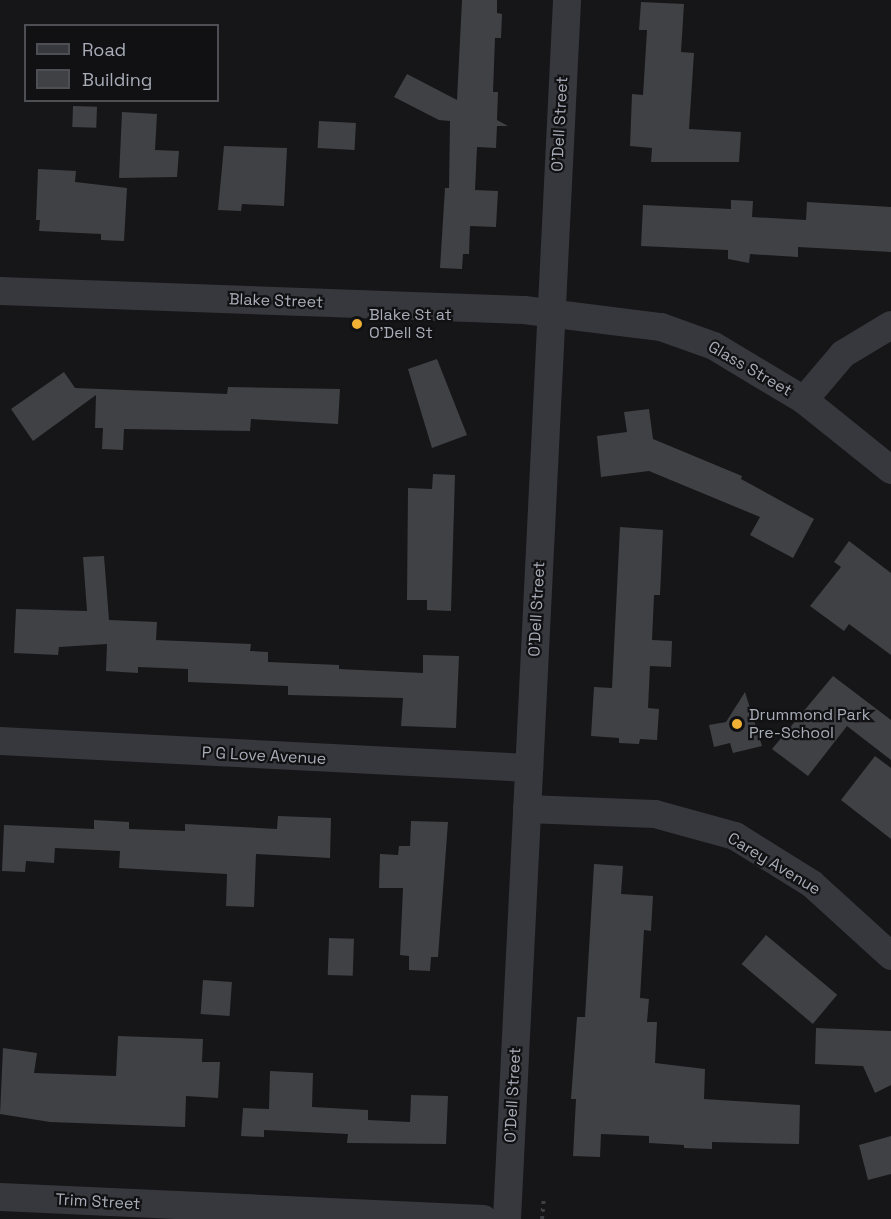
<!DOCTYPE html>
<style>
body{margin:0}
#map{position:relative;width:891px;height:1219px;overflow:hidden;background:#161618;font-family:"Space Grotesk",sans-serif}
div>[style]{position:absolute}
.building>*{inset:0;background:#404145;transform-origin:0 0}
.path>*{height:4px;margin-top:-2px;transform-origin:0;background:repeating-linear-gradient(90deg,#3d3f44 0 3px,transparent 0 7.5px)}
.minor>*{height:28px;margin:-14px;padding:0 14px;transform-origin:14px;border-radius:14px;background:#37383d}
.dots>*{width:16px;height:16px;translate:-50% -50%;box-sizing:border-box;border:3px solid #111113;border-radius:50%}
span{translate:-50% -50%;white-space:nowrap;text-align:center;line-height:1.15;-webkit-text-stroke:4.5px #111113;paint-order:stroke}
.street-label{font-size:16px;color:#a8adb8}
.poi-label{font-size:16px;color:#a8adb8}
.left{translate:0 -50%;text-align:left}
.legend{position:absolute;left:24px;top:24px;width:195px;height:78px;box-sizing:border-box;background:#111113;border:2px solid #4d4f55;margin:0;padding:8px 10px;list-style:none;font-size:18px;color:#a8adb8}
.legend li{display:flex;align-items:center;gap:12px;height:30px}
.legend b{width:30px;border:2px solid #4d4f55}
</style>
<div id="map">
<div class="building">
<i style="clip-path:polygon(462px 0,497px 0,497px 13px,502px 14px,501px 38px,495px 38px,493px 92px,498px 92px,497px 120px,508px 126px,497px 126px,496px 148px,477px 147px,475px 190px,498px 191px,496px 227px,470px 226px,469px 254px,463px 254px,462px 269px,440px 268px,445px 188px,449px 188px,450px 121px,439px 120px,394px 97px,407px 74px,457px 100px)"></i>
<i style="clip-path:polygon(641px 2px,684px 4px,681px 52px,694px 53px,689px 129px,741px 132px,739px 162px,651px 162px,652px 148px,630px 146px,632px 94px,643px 95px,647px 30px,639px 30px)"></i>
<i style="left:73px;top:106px;width:24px;height:21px;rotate:2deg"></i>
<i style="clip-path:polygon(122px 112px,157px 114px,155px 150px,179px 151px,177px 177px,119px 178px)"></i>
<i style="left:319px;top:121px;width:37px;height:27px;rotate:3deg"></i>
<i style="clip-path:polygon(224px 146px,287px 148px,284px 206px,242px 204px,241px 211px,218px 210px)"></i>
<i style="clip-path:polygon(38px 169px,76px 171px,75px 182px,127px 188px,124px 241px,101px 240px,101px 234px,39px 231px,40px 220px,36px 220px)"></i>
<i style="clip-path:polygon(731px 200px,753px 201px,752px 217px,806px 220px,807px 202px,891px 207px,891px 252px,798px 247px,798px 257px,750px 254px,749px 263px,728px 259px,728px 250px,641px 246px,643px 205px,731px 209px)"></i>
<i style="clip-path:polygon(437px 359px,467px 435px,432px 448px,408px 369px)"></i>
<i style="clip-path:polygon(64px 372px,75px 388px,227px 394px,228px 387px,340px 389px,338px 424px,251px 419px,250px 431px,124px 429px,123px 450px,102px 449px,103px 428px,95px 428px,96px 395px,33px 441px,11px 409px)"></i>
<i style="clip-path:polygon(649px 409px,653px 439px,742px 476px,741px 479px,814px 519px,793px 558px,750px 535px,760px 517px,649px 471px,601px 477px,597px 436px,627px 432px,624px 412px)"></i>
<i style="clip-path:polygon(433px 474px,455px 475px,451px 611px,427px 610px,427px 600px,407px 600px,408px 488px,432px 489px)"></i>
<i style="clip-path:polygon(620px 527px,663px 530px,660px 595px,654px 595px,652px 640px,672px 641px,671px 667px,650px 666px,648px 708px,659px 709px,657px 740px,640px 739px,639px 744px,619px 743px,619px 738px,591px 736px,594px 687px,612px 688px)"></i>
<i style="clip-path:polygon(849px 541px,891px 573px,891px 655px,849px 624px,844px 631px,810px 606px,841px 567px,834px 562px)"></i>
<i style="clip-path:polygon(104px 556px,109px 620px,157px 622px,156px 640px,251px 644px,250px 651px,268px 652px,268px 662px,339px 665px,339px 669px,423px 673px,423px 655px,459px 656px,456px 728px,401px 726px,403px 698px,288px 695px,288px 686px,188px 682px,188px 669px,138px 667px,138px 673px,106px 671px,107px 644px,59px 647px,58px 655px,14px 653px,16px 609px,87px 611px,83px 557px)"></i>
<i style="clip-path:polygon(833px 676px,891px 720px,891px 760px,847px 726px,808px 776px,772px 749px)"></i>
<i style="clip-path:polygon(745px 692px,762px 746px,733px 753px,730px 743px,714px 747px,709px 725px,726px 722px)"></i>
<i style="clip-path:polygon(875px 756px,891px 768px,891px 839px,841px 800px)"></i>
<i style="clip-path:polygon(278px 816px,331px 818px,330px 858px,256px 854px,254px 907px,226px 906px,227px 874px,119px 868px,120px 851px,55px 848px,54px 863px,26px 861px,25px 872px,2px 871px,4px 825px,94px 829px,94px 820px,129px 822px,129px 829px,185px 831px,185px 824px,277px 829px)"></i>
<i style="clip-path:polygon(411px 821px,448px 822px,438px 957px,431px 957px,430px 971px,409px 970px,409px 956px,400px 955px,403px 888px,379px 888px,380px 854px,398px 855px,399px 846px,410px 846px)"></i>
<i style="clip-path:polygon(594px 864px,623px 866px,621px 894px,653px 896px,651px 931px,644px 930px,640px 998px,649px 999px,647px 1022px,657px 1022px,655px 1063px,705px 1069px,704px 1099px,800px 1105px,799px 1144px,712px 1142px,712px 1149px,684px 1148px,684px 1145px,649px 1143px,649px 1136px,601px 1134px,600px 1157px,573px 1156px,576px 1099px,571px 1099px,577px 1017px,585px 1017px)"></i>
<i style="left:766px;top:935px;width:93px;height:38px;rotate:40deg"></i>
<i style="left:329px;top:938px;width:25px;height:37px;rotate:2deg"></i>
<i style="left:203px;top:980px;width:29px;height:34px;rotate:4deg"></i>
<i style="clip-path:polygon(816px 1028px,891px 1031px,891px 1085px,875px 1093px,863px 1066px,815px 1064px)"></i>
<i style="clip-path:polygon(118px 1036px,203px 1039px,202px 1062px,220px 1062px,218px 1098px,186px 1096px,185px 1127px,50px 1122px,0 1114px,3px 1048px,37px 1053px,34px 1073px,116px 1076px)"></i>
<i style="clip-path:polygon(270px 1071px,313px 1073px,312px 1107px,368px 1110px,368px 1120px,410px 1122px,411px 1095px,448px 1096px,446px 1144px,347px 1143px,348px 1134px,264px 1130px,264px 1137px,241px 1136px,243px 1108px,269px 1109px)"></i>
<i style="clip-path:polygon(891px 1136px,891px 1174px,868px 1180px,859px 1145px)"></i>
</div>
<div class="path">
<i style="left:542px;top:1219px;width:21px;rotate:-85deg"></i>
</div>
<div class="minor">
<i style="left:0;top:291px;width:524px;rotate:2.08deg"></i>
<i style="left:524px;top:310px;width:138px;rotate:7.1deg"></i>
<i style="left:661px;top:327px;width:56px;rotate:19.7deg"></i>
<i style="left:714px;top:346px;width:105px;rotate:31deg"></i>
<i style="left:804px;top:400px;width:112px;rotate:38.8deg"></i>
<i style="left:804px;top:400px;width:60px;rotate:-49.7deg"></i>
<i style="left:843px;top:354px;width:56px;rotate:-31.1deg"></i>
<i style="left:0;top:741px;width:530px;rotate:2.92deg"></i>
<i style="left:527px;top:809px;width:128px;rotate:2.2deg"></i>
<i style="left:655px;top:814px;width:83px;rotate:15.4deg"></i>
<i style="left:735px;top:836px;width:91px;rotate:31.9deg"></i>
<i style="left:812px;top:884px;width:107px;rotate:42.3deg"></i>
<i style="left:0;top:1197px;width:484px;rotate:2.6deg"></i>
<i style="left:507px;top:1219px;width:1220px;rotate:-87.18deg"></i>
</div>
<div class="dots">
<i style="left:357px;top:324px;background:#f2b134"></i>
<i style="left:737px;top:724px;background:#f2b134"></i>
</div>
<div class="street-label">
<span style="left:560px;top:124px;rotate:-87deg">O'Dell Street</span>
<span style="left:276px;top:301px;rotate:2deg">Blake Street</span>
<span style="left:750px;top:369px;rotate:30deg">Glass Street</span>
<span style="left:537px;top:609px;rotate:-87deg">O'Dell Street</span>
<span style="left:264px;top:756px;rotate:3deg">P G Love Avenue</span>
<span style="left:774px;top:864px;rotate:31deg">Carey Avenue</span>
<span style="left:513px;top:1095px;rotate:-87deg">O'Dell Street</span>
<span style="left:98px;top:1202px;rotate:3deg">Trim Street</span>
</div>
<div class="poi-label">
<span class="left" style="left:369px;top:324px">Blake St at<br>O'Dell St</span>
<span class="left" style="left:749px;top:724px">Drummond Park<br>Pre-School</span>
</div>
<ul class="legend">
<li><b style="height:8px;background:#37383d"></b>Road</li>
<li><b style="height:16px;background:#404145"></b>Building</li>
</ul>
</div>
